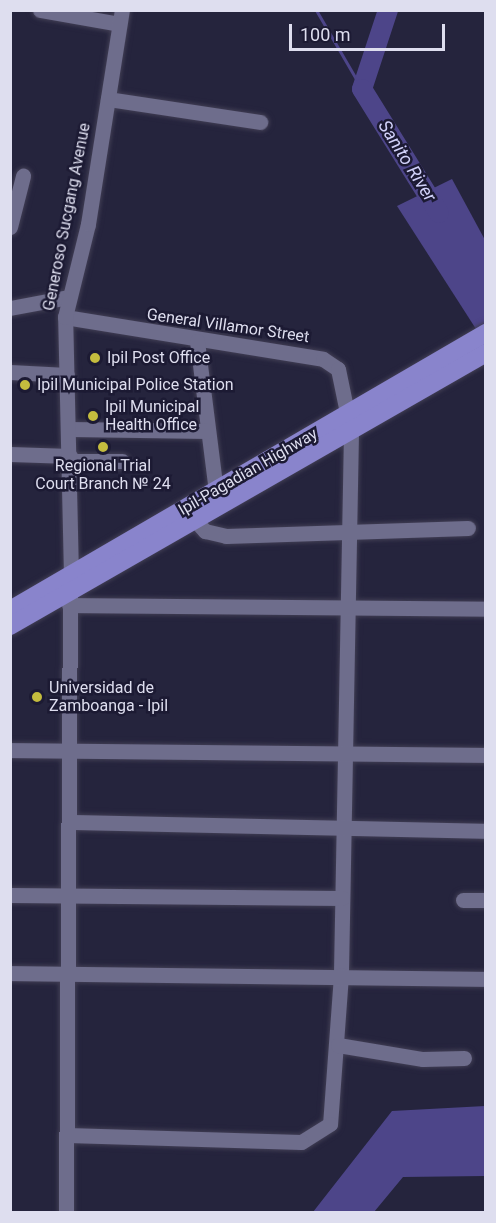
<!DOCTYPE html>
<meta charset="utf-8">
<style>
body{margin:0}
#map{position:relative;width:496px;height:1223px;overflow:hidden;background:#25243d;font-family:Roboto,sans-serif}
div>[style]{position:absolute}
.water>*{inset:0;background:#4d4589}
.stream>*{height:3px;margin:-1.5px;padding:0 1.5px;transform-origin:1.5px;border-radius:1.5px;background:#4d4589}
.river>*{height:20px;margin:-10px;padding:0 10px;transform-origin:10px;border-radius:10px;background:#4d4589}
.roads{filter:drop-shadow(0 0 2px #413e54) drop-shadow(0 0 2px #413e54)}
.minor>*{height:15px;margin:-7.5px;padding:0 7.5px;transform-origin:7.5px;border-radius:7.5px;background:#6e6d8c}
.major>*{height:18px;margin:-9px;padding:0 9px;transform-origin:9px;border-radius:9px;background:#8984cc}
.dots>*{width:16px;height:16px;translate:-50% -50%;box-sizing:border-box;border:3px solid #1c1a33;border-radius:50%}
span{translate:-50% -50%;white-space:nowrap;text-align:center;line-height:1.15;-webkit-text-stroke:5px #1c1a33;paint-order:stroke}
.street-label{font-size:16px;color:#dedeef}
.poi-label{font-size:16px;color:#dedeef}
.left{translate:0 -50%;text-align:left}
.water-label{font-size:18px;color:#d1d1f9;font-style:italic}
.frame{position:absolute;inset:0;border:12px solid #dedeef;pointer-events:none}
.scale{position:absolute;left:289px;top:24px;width:156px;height:27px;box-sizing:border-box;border:3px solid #dedeef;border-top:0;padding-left:8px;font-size:18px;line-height:21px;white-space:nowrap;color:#dedeef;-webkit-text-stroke:4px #1c1a33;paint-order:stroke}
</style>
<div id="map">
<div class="water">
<i style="clip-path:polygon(452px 179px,485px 240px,485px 343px,397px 206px)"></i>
<i style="clip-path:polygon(485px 1106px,485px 1176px,403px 1177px,374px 1212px,313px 1212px,392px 1111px)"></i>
</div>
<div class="stream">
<i style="left:316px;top:10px;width:91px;rotate:59.8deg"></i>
</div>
<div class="river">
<i style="left:388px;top:10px;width:83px;rotate:108.2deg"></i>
<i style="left:362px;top:89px;width:146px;rotate:58.2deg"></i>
</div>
<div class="roads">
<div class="minor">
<i style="left:40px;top:10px;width:80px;rotate:10deg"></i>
<i style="left:108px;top:99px;width:154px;rotate:8.6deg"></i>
<i style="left:10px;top:227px;width:53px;rotate:-75.7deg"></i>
<i style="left:10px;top:308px;width:59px;rotate:-10.7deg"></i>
<i style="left:65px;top:317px;width:261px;rotate:9.2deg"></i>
<i style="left:323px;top:359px;width:18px;rotate:34deg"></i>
<i style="left:338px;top:369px;width:64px;rotate:78.3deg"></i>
<i style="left:351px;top:432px;width:543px;rotate:91.06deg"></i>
<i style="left:341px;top:975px;width:149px;rotate:94.2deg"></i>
<i style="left:330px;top:1124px;width:34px;rotate:148deg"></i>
<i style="left:301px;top:1142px;width:234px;rotate:-178.3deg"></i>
<i style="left:197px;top:341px;width:159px;rotate:82.8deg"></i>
<i style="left:10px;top:372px;width:57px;rotate:3deg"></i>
<i style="left:69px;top:429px;width:139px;rotate:0.8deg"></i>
<i style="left:10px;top:454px;width:60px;rotate:1.9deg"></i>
<i style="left:70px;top:461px;width:52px"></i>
<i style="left:195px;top:520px;width:15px;rotate:48deg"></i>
<i style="left:205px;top:531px;width:22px;rotate:13deg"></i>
<i style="left:226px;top:536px;width:242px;rotate:-1.9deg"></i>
<i style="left:71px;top:575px;width:258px;rotate:-91.3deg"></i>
<i style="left:65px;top:317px;width:96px;rotate:-76.1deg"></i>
<i style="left:88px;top:224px;width:217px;rotate:-81deg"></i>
<i style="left:69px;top:605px;width:417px;rotate:0.5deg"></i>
<i style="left:10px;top:750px;width:476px;rotate:0.6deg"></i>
<i style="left:69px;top:822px;width:417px;rotate:1.2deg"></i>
<i style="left:10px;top:895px;width:332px;rotate:0.5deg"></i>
<i style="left:463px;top:900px;width:23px"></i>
<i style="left:10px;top:973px;width:476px;rotate:0.7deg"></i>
<i style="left:338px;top:1045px;width:86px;rotate:9.4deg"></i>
<i style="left:423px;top:1059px;width:41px;rotate:-1.4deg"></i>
<i style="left:66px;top:1212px;width:619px;rotate:-89.63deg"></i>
</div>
<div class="major">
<i style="left:10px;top:610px;width:551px;rotate:-30.2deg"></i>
<i style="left:10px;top:626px;width:549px;rotate:-29.84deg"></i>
</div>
</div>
<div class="dots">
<i style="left:95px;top:358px;background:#c4bc3e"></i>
<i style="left:25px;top:385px;background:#c4bc3e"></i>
<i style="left:93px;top:416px;background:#c4bc3e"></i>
<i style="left:103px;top:447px;background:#c4bc3e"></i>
<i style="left:37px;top:697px;background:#c4bc3e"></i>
</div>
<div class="street-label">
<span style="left:67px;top:217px;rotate:-79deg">Generoso Sucgang Avenue</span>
<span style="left:228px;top:326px;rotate:8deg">General Villamor Street</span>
<span style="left:248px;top:472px;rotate:-30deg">Ipil-Pagadian Highway</span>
</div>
<div class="poi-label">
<span class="left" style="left:107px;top:358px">Ipil Post Office</span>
<span class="left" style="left:37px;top:385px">Ipil Municipal Police Station</span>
<span class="left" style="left:105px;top:416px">Ipil Municipal<br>Health Office</span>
<span style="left:103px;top:475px">Regional Trial<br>Court Branch № 24</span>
<span class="left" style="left:49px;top:697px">Universidad de<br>Zamboanga - Ipil</span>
</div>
<div class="water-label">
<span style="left:407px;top:161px;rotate:58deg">Sanito River</span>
</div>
<div class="frame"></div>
<div class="scale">100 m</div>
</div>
